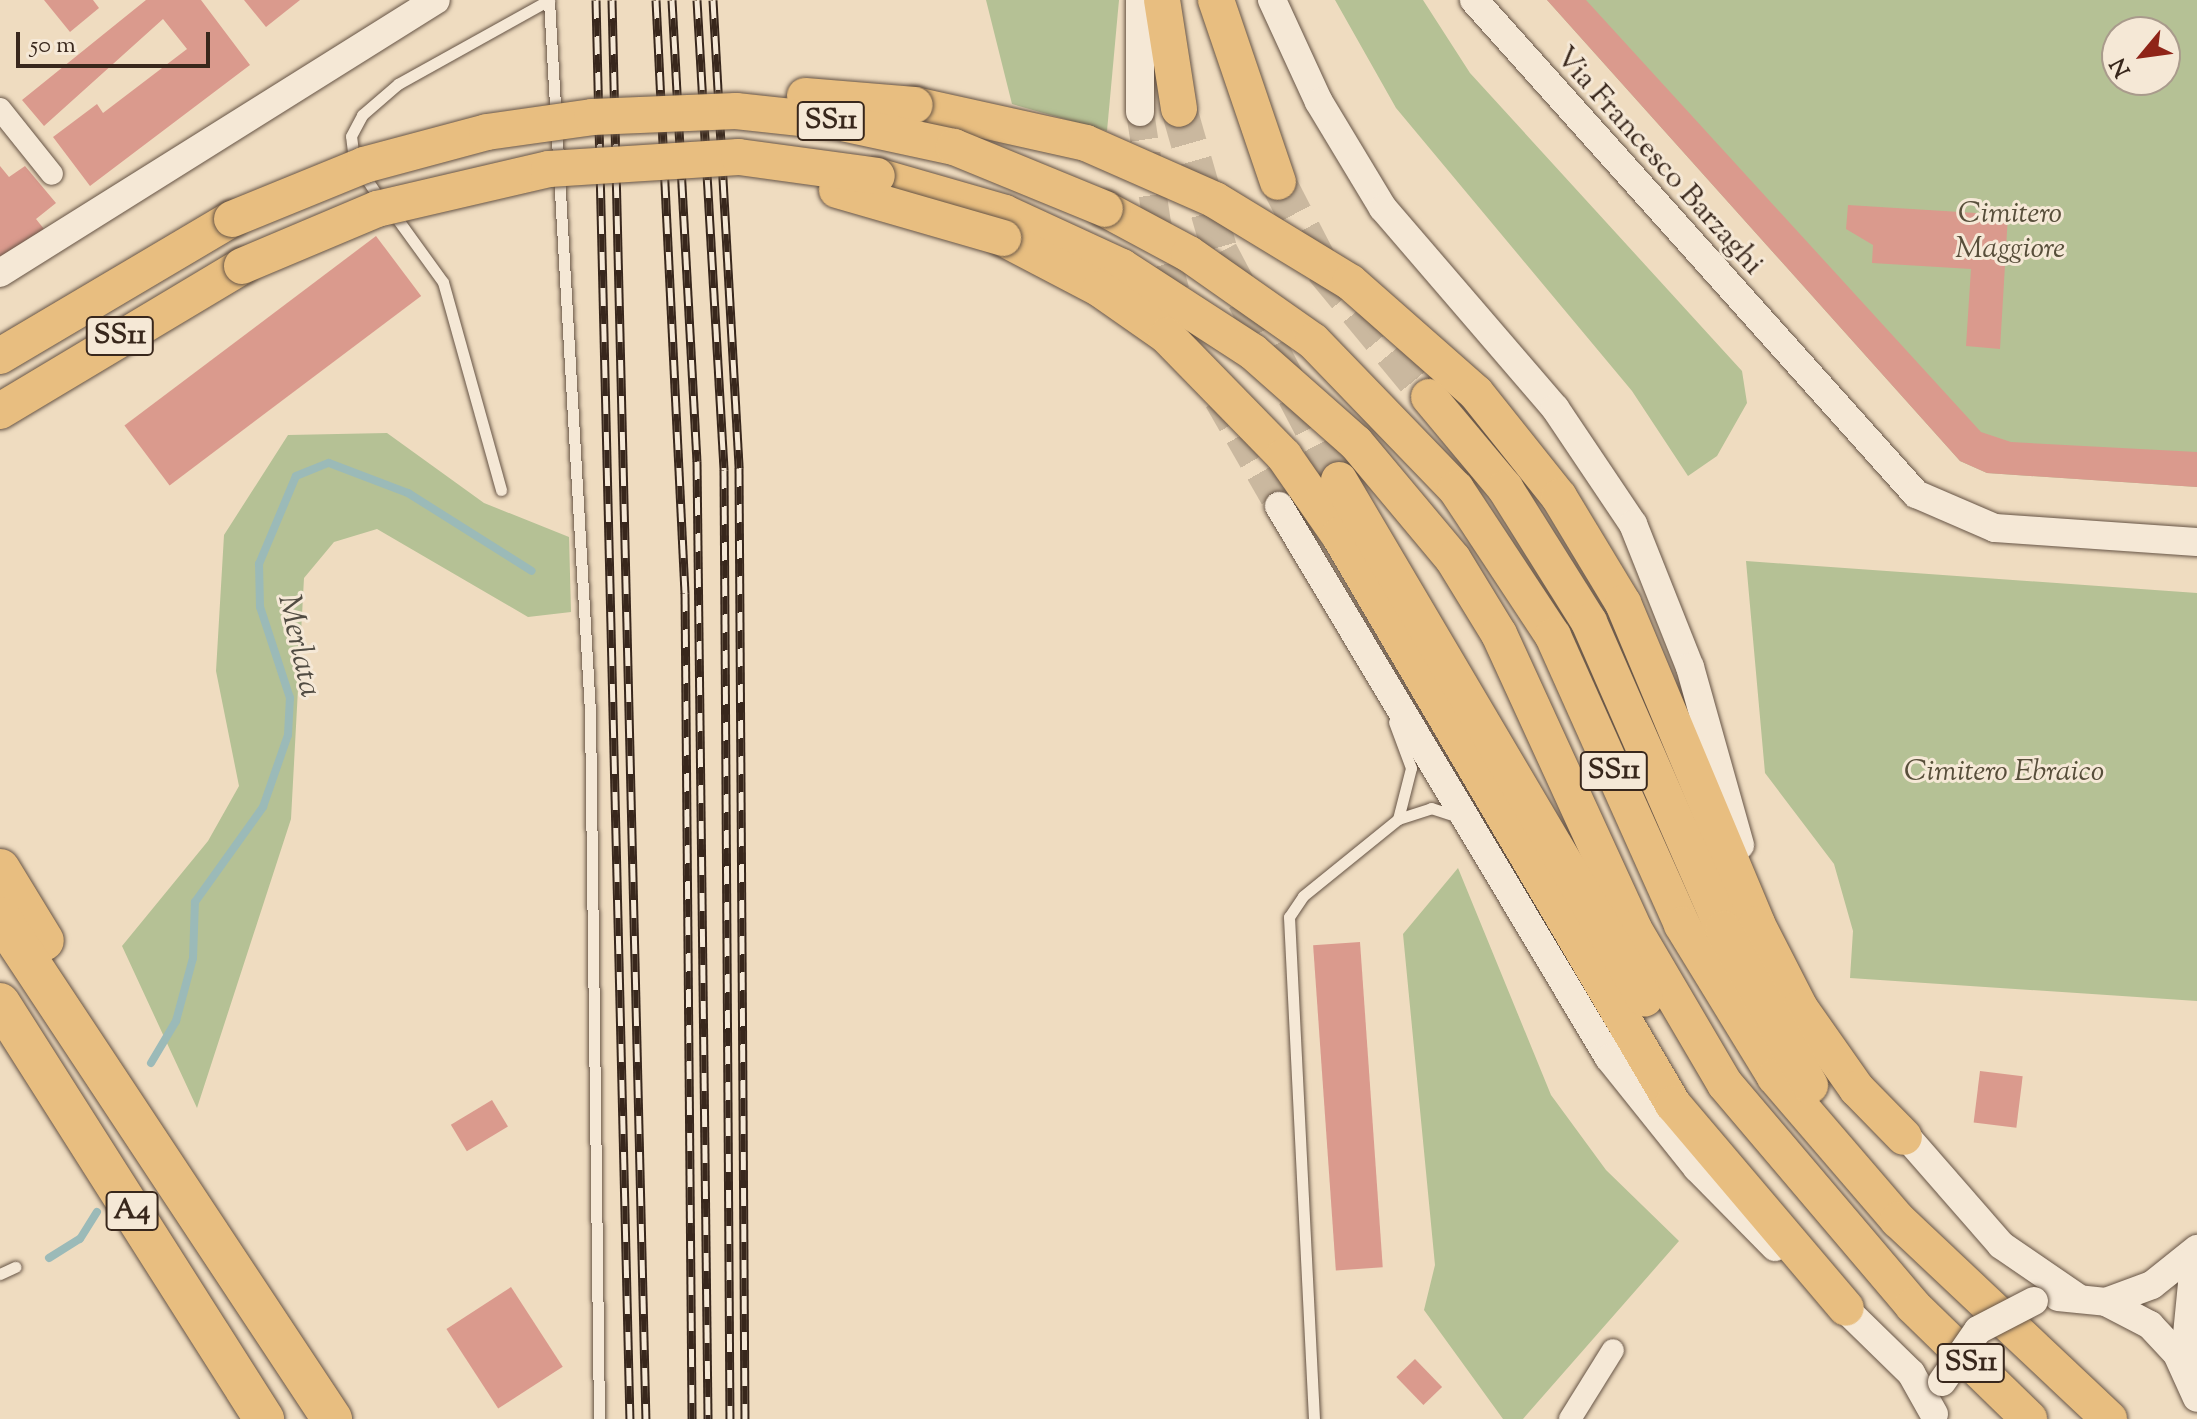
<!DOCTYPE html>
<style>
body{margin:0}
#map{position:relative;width:2197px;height:1419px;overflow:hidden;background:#efdcc0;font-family:"Sorts Mill Goudy",serif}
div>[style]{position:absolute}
.green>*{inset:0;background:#b5c195}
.stream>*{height:8px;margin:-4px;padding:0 4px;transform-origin:4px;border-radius:4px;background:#9bbab8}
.building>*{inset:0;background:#da9a8d;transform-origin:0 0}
.tertiary-tunnel>*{height:28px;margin-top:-14px;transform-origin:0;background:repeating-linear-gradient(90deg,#cab89f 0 28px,transparent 0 42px)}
.trunk-tunnel>*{height:36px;margin-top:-18px;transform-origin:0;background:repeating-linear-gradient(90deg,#cab89f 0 36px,transparent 0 54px)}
.roads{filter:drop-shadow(0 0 2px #665445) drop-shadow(0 0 2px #665445)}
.service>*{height:11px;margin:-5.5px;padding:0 5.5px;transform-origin:5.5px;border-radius:5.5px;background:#f5e8d6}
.minor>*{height:22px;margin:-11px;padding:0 11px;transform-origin:11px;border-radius:11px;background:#f5e8d6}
.tertiary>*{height:28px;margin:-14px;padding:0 14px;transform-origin:14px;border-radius:14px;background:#f5e8d6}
.trunk>*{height:36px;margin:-18px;padding:0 18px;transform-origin:18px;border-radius:18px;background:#e8be80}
.motorway>*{height:40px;margin:-20px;padding:0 20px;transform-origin:20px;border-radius:20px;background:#e8be80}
.rail>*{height:9px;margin-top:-4.5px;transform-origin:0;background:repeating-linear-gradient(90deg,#f5e8d6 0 18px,#38271c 0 36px);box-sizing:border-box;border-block:2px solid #38271c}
.bridges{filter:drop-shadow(0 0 2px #665445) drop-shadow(0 0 2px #665445)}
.tertiary-bridge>*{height:28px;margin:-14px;padding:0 14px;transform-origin:14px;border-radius:14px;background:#f5e8d6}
.trunk-bridge>*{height:36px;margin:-18px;padding:0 18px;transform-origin:18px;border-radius:18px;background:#e8be80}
span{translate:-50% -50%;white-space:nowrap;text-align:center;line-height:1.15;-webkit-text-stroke:6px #f5e8d6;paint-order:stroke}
.shield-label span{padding:2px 6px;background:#f5e8d6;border:2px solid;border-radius:6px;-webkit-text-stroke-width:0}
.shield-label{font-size:28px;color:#38271c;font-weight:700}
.street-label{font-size:30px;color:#38271c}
.park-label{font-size:30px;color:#574e3a;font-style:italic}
.water-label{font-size:32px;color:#514c43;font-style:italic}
.north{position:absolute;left:2101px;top:16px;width:80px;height:80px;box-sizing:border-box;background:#f5e8d6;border:2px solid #a99b8c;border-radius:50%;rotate:241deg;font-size:22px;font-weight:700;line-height:32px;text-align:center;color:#38271c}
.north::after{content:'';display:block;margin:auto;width:28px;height:36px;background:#8f2418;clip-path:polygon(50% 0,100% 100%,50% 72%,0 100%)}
.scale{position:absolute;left:16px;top:32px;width:194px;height:36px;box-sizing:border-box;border:4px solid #38271c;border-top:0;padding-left:10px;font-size:24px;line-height:28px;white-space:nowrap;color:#38271c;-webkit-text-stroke:6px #f5e8d6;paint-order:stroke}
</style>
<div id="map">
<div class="green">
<i style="clip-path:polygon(986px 0,1119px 0,1107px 131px,1012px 104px)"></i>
<i style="clip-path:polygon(1335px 0,1423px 0,1470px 73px,1742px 371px,1747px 403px,1717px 456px,1688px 476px,1632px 391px,1396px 108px)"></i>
<i style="clip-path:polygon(evenodd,1547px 0,2197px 0,2197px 487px,1987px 473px,1960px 461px,1547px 0,2117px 32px,2165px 32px,2165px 80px,2117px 80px,2117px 32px)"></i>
<i style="clip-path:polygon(387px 433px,484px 503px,569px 537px,571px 612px,528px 617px,377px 529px,334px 542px,304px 578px,291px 819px,197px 1108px,122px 946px,208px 841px,239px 786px,216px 671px,224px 535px,288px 435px)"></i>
<i style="clip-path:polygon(1746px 561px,2197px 593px,2197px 1001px,1850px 978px,1853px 931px,1834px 864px,1765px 773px)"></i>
<i style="clip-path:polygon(1458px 868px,1551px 1095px,1606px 1170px,1679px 1241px,1523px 1419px,1503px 1419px,1424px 1310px,1435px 1265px,1403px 934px)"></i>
</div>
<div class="stream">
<i style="left:151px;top:1063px;width:49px;rotate:-59.2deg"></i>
<i style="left:176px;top:1021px;width:65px;rotate:-74.9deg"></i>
<i style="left:193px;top:958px;width:56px;rotate:-88deg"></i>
<i style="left:195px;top:902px;width:117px;rotate:-54.4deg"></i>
<i style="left:263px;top:807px;width:76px;rotate:-70.9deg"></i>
<i style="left:288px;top:735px;width:37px;rotate:-87deg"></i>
<i style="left:290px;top:698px;width:96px;rotate:-108.2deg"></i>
<i style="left:260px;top:607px;width:43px;rotate:-91.3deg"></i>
<i style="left:259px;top:564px;width:95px;rotate:-67.2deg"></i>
<i style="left:296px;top:476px;width:35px;rotate:-22deg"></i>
<i style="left:329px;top:463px;width:85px;rotate:20.8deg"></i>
<i style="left:408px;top:493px;width:146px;rotate:32.2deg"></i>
<i style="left:49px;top:1258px;width:36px;rotate:-32deg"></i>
<i style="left:80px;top:1239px;width:32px;rotate:-58deg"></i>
</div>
<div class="building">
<i style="clip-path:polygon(44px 0,93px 0,99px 8px,70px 32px)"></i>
<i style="clip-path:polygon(146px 0,201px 0,250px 65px,90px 186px,53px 137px,97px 104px,103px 113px,187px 49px,163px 19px,44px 126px,22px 100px)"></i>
<i style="clip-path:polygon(244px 0,300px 0,266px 27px)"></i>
<i style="clip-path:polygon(1547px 0,1586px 0,1981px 432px,2011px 442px,2197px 452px,2197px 487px,1987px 473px,1960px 461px)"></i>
<i style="clip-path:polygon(0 166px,9px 177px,25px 166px,56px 203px,36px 219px,44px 229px,0 257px)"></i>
<i style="clip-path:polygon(1848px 205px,2008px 215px,2000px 349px,1966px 346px,1971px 269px,1872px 263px,1873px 245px,1846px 229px)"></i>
<i style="left:376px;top:236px;width:75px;height:315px;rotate:53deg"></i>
<i style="left:1360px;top:942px;width:326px;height:47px;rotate:86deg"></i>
<i style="left:1980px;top:1071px;width:43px;height:52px;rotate:7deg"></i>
<i style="left:492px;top:1100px;width:31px;height:48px;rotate:59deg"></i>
<i style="left:511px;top:1287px;width:95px;height:77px;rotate:57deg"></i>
<i style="left:1415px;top:1359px;width:39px;height:26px;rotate:46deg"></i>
</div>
<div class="tertiary-tunnel">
<i style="left:1140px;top:112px;width:112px;rotate:81.3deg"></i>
<i style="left:1157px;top:223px;width:95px;rotate:74.8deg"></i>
<i style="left:1218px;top:400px;width:122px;rotate:60.1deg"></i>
</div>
<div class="trunk-tunnel">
<i style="left:1179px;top:109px;width:149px;rotate:74deg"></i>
<i style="left:1220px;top:252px;width:257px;rotate:62.4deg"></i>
<i style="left:1278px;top:182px;width:98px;rotate:62.7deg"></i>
<i style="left:1323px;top:269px;width:166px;rotate:50.4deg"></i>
</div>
<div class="roads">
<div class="service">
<i style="left:549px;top:1px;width:712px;rotate:86.7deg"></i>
<i style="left:590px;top:712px;width:707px;rotate:89.27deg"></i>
<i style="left:381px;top:201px;width:49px;rotate:-123.4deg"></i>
<i style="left:354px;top:160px;width:24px;rotate:-97deg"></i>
<i style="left:351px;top:136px;width:24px;rotate:-62deg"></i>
<i style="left:362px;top:115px;width:48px;rotate:-40.7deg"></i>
<i style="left:398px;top:84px;width:173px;rotate:-29.1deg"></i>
<i style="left:393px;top:213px;width:85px;rotate:54.1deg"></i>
<i style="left:443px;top:282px;width:216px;rotate:74.4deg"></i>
<i style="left:1394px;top:722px;width:49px;rotate:69.7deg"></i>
<i style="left:1411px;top:768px;width:53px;rotate:104.3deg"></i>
<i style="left:0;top:1274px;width:17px;rotate:-25deg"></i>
<i style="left:1314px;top:1419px;width:503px;rotate:-92.85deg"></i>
<i style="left:1289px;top:917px;width:25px;rotate:-56deg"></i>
<i style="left:1303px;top:896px;width:122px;rotate:-39deg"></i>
<i style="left:1398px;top:819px;width:35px;rotate:-18deg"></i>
<i style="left:1431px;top:808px;width:25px;rotate:18deg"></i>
</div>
<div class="minor">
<i style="left:0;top:109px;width:83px;rotate:51.3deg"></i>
<i style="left:1570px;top:1419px;width:81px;rotate:-58.1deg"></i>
</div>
<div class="tertiary">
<i style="left:1140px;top:0;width:112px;rotate:90deg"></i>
<i style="left:1272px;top:0;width:112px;rotate:65.3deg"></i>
<i style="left:1319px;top:102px;width:124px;rotate:58.9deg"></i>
<i style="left:1383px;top:208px;width:264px;rotate:49.3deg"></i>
<i style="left:1555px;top:408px;width:140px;rotate:56.1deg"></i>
<i style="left:1633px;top:524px;width:154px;rotate:68.3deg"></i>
<i style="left:1690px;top:667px;width:185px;rotate:74.3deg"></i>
<i style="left:1474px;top:0;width:663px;rotate:48.18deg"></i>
<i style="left:1916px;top:494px;width:86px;rotate:23.3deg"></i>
<i style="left:1995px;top:528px;width:202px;rotate:4deg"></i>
<i style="left:0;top:273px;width:514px;rotate:-32.05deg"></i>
<i style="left:1279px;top:506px;width:643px;rotate:59.13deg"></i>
<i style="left:1609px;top:1058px;width:141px;rotate:51.3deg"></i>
<i style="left:1697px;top:1168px;width:111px;rotate:45.4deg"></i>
<i style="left:1893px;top:1121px;width:164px;rotate:48.9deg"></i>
<i style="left:2001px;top:1245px;width:92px;rotate:34.4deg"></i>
<i style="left:1831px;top:1295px;width:112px;rotate:44.3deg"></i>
<i style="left:1911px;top:1373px;width:47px;rotate:60.7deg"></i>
<i style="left:2058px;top:1297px;width:48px;rotate:5.9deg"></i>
<i style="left:2106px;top:1302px;width:50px;rotate:27.6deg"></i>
<i style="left:2150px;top:1325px;width:40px;rotate:47deg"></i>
<i style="left:2177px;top:1354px;width:48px;rotate:65.6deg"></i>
<i style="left:2106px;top:1302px;width:49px;rotate:-20.3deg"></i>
<i style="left:2152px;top:1285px;width:58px;rotate:-38.7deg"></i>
<i style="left:2184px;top:1365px;width:114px;rotate:-84.4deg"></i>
</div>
<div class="trunk">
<i style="left:1162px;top:0;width:110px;rotate:81.1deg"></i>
<i style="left:1216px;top:0;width:192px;rotate:71.2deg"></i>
<i style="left:915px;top:105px;width:175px;rotate:12.5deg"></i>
<i style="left:1086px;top:143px;width:141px;rotate:23.8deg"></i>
<i style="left:1215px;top:200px;width:158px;rotate:31.3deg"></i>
<i style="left:1350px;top:282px;width:168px;rotate:41.4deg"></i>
<i style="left:1476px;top:393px;width:133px;rotate:51.4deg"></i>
<i style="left:1559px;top:497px;width:124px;rotate:58.9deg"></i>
<i style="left:1623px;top:603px;width:348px;rotate:67.3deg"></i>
<i style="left:1757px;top:924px;width:94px;rotate:62.9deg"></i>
<i style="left:1800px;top:1008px;width:99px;rotate:54.9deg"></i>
<i style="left:1857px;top:1089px;width:67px;rotate:45.6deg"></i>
<i style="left:877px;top:176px;width:133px;rotate:16.1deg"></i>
<i style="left:1005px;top:213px;width:129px;rotate:24.8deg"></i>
<i style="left:1122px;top:267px;width:156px;rotate:33deg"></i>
<i style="left:1253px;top:352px;width:137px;rotate:41.5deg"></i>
<i style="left:1356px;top:443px;width:151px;rotate:50.1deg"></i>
<i style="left:1453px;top:559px;width:88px;rotate:58.5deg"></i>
<i style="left:1499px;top:634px;width:324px;rotate:65.4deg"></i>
<i style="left:1634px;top:929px;width:180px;rotate:59.6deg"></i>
<i style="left:1725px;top:1084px;width:291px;rotate:49.7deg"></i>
<i style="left:1913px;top:1306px;width:162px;rotate:44.2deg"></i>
<i style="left:1105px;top:209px;width:95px;rotate:28.2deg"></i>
<i style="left:1189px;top:254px;width:151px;rotate:35.1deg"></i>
<i style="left:1313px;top:341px;width:206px;rotate:46deg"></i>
<i style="left:1456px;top:489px;width:176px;rotate:56.6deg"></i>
<i style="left:1553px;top:636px;width:316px;rotate:65.9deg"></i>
<i style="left:1682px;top:925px;width:178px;rotate:58.5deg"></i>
<i style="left:1775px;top:1077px;width:189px;rotate:49.3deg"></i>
<i style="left:1898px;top:1220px;width:290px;rotate:43.3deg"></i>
<i style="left:1003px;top:238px;width:110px;rotate:27.7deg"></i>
<i style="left:1100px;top:289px;width:82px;rotate:35deg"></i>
<i style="left:1167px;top:336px;width:168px;rotate:45.7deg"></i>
<i style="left:1284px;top:456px;width:96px;rotate:55.2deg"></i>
<i style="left:1339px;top:535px;width:660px;rotate:59.59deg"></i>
<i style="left:1673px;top:1104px;width:267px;rotate:49.7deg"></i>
<i style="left:0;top:356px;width:269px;rotate:-30.6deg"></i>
<i style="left:1429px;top:397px;width:119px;rotate:50.1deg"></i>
<i style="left:1505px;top:488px;width:158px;rotate:57.9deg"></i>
<i style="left:1589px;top:622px;width:335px;rotate:66.4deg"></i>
<i style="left:1723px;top:929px;width:179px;rotate:60.9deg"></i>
<i style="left:0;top:411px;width:282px;rotate:-30.9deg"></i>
<i style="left:1339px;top:480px;width:602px;rotate:59.48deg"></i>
</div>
<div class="motorway">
<i style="left:0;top:869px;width:84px;rotate:58.6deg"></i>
<i style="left:0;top:917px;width:602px;rotate:56.52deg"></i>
<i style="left:0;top:1003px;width:493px;rotate:57.6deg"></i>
</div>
</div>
<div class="rail">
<i style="left:596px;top:0;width:1419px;rotate:88.63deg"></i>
<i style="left:612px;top:0;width:1419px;rotate:88.63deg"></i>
<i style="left:656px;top:0;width:594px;rotate:87.2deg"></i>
<i style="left:685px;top:593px;width:826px;rotate:89.51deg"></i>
<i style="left:672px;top:0;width:462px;rotate:86.9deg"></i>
<i style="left:697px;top:461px;width:958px;rotate:89.34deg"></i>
<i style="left:697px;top:0;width:471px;rotate:86.7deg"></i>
<i style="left:724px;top:470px;width:949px;rotate:89.64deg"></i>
<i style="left:713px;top:0;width:469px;rotate:86.8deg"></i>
<i style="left:739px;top:468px;width:951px;rotate:89.64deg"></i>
</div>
<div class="bridges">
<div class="tertiary-bridge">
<i style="left:1942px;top:1382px;width:63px;rotate:-55.3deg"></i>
<i style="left:1978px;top:1330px;width:63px;rotate:-27.4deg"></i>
</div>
<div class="trunk-bridge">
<i style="left:805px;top:96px;width:110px;rotate:4.7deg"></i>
<i style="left:837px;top:190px;width:173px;rotate:16.1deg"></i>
<i style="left:232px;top:219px;width:143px;rotate:-22.2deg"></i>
<i style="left:364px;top:165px;width:127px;rotate:-15deg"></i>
<i style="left:487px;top:132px;width:106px;rotate:-8.1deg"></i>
<i style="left:592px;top:117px;width:144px;rotate:-2.4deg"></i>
<i style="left:736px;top:111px;width:102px;rotate:6.2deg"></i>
<i style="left:837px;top:122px;width:120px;rotate:12.1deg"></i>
<i style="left:954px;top:147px;width:163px;rotate:22.3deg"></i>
<i style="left:242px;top:266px;width:147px;rotate:-22.9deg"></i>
<i style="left:377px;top:209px;width:177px;rotate:-13.1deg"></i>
<i style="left:549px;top:169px;width:190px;rotate:-3.6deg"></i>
<i style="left:739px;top:157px;width:139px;rotate:7.8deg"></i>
</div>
</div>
<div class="shield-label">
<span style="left:831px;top:121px">SS11</span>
<span style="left:120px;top:336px">SS11</span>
<span style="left:1614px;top:771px">SS11</span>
<span style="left:132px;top:1211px">A4</span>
<span style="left:1971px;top:1363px">SS11</span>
</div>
<div class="street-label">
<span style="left:1658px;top:162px;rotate:48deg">Via Francesco Barzaghi</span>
</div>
<div class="park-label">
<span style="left:2010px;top:232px">Cimitero<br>Maggiore</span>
<span style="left:2004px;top:773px">Cimitero Ebraico</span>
</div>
<div class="water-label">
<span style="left:298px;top:646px;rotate:77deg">Merlata</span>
</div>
<div class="north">N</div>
<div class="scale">50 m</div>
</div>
